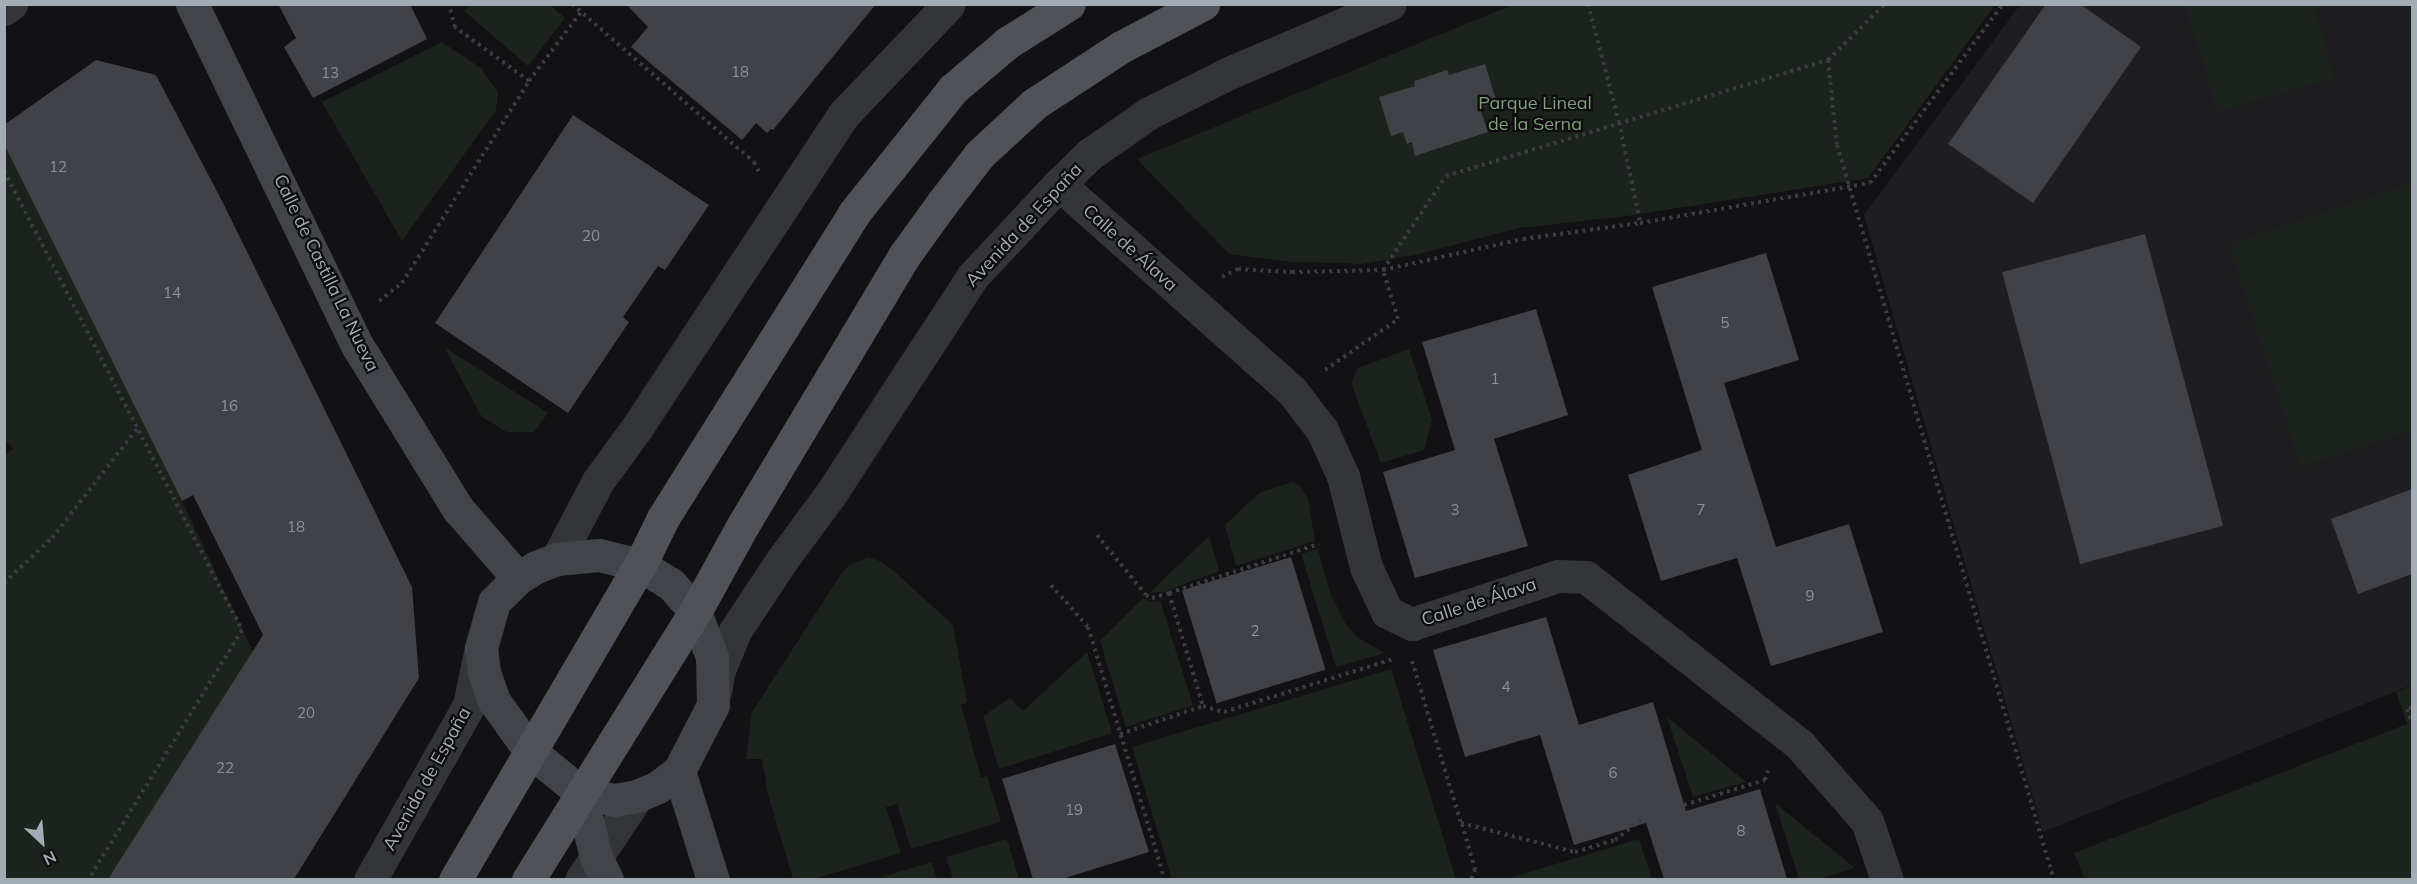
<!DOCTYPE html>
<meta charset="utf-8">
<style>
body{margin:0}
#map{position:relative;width:2417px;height:884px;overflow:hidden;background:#121214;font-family:Mulish,sans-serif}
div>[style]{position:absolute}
.built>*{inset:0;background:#1e1e21}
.green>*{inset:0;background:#1c231c}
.building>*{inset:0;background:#414247;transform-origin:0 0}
.path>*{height:4px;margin-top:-2px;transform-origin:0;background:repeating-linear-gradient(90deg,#393c40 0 3px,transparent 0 7.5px)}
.street>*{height:33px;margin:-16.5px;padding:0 16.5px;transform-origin:16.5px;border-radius:16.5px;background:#333539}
.secondary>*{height:33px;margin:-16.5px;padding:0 16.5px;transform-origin:16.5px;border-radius:16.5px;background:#414449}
.primary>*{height:33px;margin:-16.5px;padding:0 16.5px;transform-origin:16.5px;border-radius:16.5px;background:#4f5258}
span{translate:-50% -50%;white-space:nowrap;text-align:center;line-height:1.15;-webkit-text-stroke:4.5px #0d0d0f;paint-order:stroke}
.number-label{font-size:15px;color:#8a9199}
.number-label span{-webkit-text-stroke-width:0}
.park-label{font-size:18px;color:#7ea07a}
.street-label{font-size:18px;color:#a3abb4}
.frame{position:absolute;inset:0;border:6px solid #a3abb4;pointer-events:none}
.north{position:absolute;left:12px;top:812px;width:60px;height:60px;-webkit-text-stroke:4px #0d0d0f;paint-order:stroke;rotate:154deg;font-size:16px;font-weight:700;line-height:24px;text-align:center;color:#a3abb4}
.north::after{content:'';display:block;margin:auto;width:21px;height:27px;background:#a3abb4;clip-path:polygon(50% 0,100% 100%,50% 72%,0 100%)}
</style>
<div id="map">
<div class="built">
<i style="clip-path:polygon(2020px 5px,2412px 5px,2412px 685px,2043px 832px,1864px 215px)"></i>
</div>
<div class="green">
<i style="clip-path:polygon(471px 5px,550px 5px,565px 18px,528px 66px,464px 11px)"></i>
<i style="clip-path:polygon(1512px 5px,1995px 5px,1868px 178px,1627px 216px,1519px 228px,1415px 255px,1362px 264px,1336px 263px,1293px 262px,1229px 254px,1137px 159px)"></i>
<i style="clip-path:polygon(2185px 5px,2314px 5px,2335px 78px,2217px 112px)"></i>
<i style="clip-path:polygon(442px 42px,481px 68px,498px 93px,496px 110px,402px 241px,322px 102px)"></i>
<i style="clip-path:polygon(4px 144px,182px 501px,253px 652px,108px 879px,5px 879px,4px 456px,13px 449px,4px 438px)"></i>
<i style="clip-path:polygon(2412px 183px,2412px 431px,2301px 467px,2228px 244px)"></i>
<i style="clip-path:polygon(444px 347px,548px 413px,534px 432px,507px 432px,482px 417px)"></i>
<i style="clip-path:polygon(1409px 349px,1432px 420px,1424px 450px,1381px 463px,1351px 383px,1358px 368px)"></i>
<i style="clip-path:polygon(1292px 482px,1300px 486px,1308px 499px,1315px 541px,1236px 566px,1225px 525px,1259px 493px)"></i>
<i style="clip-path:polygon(1209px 536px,1219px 571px,1163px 592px,1149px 593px)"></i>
<i style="clip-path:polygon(1318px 549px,1330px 593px,1345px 623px,1358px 638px,1385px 653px,1336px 667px,1301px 554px)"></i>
<i style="clip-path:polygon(868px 557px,882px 562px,895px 572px,953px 625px,967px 702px,961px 705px,981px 778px,987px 776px,1001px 822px,911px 849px,897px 804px,886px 807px,901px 853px,814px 879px,793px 879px,768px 794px,762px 759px,746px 759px,752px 712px,839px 577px,848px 566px)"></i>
<i style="clip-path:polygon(1143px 598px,1151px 602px,1160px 601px,1193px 705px,1126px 727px,1100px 641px)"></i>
<i style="clip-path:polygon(1087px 652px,1112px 733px,999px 769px,983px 716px,1010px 698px,1023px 711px)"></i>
<i style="clip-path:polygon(1391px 669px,1456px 879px,1172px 879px,1132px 747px)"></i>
<i style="clip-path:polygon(2412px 686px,2412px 879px,2085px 879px,2074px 853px,2407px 724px,2396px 692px)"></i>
<i style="clip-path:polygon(1667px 717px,1746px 782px,1693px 797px)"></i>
<i style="clip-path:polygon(1775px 803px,1855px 868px,1819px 879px,1799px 879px)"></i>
<i style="clip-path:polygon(1007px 839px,1019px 879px,953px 879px,946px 857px)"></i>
<i style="clip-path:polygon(1639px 839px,1652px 879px,1506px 879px)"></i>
<i style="clip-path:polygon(931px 862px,937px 879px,876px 879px)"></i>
</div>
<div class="building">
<i style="clip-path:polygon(278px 4px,410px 4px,427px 39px,313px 98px,284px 47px,296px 38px)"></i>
<i style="clip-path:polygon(626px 4px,876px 4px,773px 130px,771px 129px,767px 133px,756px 123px,742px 140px,631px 47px,648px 27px)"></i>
<i style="clip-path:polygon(2046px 4px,2080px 4px,2141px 47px,2033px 203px,1948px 144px)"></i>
<i style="clip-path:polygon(96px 60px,156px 75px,222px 201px,412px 587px,419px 678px,294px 879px,108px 879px,263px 635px,193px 495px,182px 501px,4px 144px,4px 125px)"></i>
<i style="clip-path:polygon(1485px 64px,1497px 103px,1480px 108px,1488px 132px,1415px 156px,1412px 142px,1407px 144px,1403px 132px,1391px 136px,1379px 97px,1415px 86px,1414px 81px,1447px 70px,1449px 75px)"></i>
<i style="clip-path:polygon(573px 115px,709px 205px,665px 270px,658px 266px,623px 317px,629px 322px,568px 413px,435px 323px)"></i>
<i style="left:2145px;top:234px;width:302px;height:148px;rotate:75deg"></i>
<i style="clip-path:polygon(1766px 253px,1799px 360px,1724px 383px,1776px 547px,1849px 524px,1883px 632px,1771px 666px,1737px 558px,1661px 581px,1628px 475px,1702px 450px,1652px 287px)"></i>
<i style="clip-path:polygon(1536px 309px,1568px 415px,1494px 439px,1528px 546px,1415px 578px,1383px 472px,1455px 450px,1422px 342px)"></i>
<i style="clip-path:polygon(2412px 489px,2412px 574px,2358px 594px,2331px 519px)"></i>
<i style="left:1291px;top:557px;width:118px;height:114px;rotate:73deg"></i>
<i style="clip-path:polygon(1546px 617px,1579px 725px,1653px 702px,1686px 811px,1760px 789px,1787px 879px,1664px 879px,1646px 823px,1574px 845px,1540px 735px,1465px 757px,1433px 650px)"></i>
<i style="clip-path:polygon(1115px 744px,1149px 852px,1062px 879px,1033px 879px,1002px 779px)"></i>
</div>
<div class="path">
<i style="left:572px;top:4px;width:241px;rotate:41deg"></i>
<i style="left:754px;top:162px;width:11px;rotate:63deg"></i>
<i style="left:1588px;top:4px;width:122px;rotate:75.3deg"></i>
<i style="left:1619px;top:122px;width:102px;rotate:78.1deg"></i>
<i style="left:1828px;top:60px;width:85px;rotate:84deg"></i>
<i style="left:1837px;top:145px;width:766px;rotate:73.55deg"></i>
<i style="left:529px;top:81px;width:86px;rotate:-53deg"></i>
<i style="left:4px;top:171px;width:517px;rotate:62.59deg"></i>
<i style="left:242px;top:630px;width:294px;rotate:121.6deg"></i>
<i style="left:1222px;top:277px;width:18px;rotate:-27deg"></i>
<i style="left:1238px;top:269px;width:54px;rotate:3.2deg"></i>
<i style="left:1292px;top:272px;width:91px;rotate:-1.3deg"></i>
<i style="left:1383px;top:270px;width:113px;rotate:-56.2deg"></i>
<i style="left:1446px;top:176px;width:399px;rotate:-16.9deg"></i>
<i style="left:1828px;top:60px;width:80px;rotate:-44.5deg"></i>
<i style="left:379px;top:301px;width:29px;rotate:-38deg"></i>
<i style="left:402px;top:283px;width:239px;rotate:-57.8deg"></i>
<i style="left:529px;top:81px;width:92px;rotate:-143.9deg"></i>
<i style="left:455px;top:27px;width:24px;rotate:-105deg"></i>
<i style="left:1325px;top:370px;width:89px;rotate:-34.9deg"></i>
<i style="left:1398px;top:319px;width:51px;rotate:-107deg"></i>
<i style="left:1383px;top:270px;width:143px;rotate:-12.5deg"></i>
<i style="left:1523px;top:239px;width:118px;rotate:-7.8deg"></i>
<i style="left:1640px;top:223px;width:233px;rotate:-9.9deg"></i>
<i style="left:1870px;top:183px;width:223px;rotate:-53.4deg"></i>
<i style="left:1097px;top:535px;width:77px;rotate:50.8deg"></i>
<i style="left:1146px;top:595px;width:7px;rotate:27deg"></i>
<i style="left:1152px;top:598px;width:18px;rotate:-16deg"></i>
<i style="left:1169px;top:593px;width:118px;rotate:73.3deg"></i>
<i style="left:4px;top:583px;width:66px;rotate:-43.2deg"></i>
<i style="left:52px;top:538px;width:138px;rotate:-52.1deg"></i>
<i style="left:1051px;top:585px;width:56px;rotate:48.6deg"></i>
<i style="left:1088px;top:627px;width:264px;rotate:73.1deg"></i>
<i style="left:1169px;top:593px;width:158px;rotate:-18.1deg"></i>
<i style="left:1412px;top:661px;width:169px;rotate:73.2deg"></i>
<i style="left:1461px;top:823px;width:118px;rotate:14.3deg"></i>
<i style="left:1575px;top:852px;width:42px;rotate:-16.7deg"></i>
<i style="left:1615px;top:840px;width:37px;rotate:-38deg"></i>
<i style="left:2412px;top:707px;width:5px;rotate:158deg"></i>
<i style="left:2407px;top:709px;width:14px;rotate:69deg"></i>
<i style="left:1120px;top:734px;width:88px;rotate:-18.6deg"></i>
<i style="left:1203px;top:706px;width:22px;rotate:16deg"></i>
<i style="left:1224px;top:712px;width:177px;rotate:-17.4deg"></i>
<i style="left:1684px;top:805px;width:85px;rotate:-17.2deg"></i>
<i style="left:1765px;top:780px;width:10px;rotate:-73deg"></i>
<i style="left:1462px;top:824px;width:47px;rotate:73.9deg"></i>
<i style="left:1475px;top:869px;width:12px;rotate:110deg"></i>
</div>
<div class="street">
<i style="left:4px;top:9px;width:9px;rotate:-36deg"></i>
<i style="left:1059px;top:184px;width:312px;rotate:41.6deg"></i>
<i style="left:1292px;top:391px;width:49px;rotate:52.4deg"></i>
<i style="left:1322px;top:430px;width:51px;rotate:65.5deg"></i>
<i style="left:1343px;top:476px;width:94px;rotate:75.8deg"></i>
<i style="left:1366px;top:567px;width:50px;rotate:65deg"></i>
<i style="left:1387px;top:612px;width:28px;rotate:26deg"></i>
<i style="left:1412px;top:624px;width:154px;rotate:-18.2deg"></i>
<i style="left:1558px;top:576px;width:28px;rotate:2deg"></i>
<i style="left:1586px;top:577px;width:272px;rotate:38.1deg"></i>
<i style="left:1800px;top:745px;width:101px;rotate:48.6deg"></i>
<i style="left:1867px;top:821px;width:62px;rotate:71.3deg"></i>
<i style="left:557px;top:559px;width:88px;rotate:-62.3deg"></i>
<i style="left:598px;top:481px;width:64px;rotate:-53.8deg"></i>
<i style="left:636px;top:429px;width:376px;rotate:-56.6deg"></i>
<i style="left:843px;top:115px;width:153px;rotate:-46.3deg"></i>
<i style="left:715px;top:692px;width:22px;rotate:-80deg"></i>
<i style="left:719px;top:670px;width:42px;rotate:-67.7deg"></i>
<i style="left:735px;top:631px;width:85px;rotate:-56.5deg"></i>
<i style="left:782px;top:560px;width:81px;rotate:-53.6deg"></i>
<i style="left:830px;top:495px;width:260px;rotate:-56.9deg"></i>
<i style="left:972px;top:277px;width:127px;rotate:-46.9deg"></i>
<i style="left:1059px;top:184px;width:43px;rotate:-44.1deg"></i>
<i style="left:1090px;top:154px;width:72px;rotate:-34.8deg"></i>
<i style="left:1149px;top:113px;width:89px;rotate:-26.6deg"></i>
<i style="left:1229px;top:73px;width:175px;rotate:-23.2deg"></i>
<i style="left:370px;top:880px;width:201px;rotate:-60.5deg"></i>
<i style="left:469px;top:705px;width:58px;rotate:-78.1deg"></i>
<i style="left:581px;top:880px;width:101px;rotate:-56.3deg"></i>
</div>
<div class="secondary">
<i style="left:192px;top:4px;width:379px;rotate:64.2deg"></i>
<i style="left:357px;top:345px;width:193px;rotate:58.4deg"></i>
<i style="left:458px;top:509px;width:91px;rotate:49deg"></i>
<i style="left:599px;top:555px;width:42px;rotate:13.7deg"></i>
<i style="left:640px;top:565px;width:36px;rotate:32deg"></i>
<i style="left:671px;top:584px;width:37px;rotate:49deg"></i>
<i style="left:695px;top:612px;width:48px;rotate:69.3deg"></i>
<i style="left:712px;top:657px;width:48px;rotate:88.8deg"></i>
<i style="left:713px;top:705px;width:74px;rotate:117.3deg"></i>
<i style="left:679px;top:771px;width:26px;rotate:143deg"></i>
<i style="left:658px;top:787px;width:23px;rotate:157deg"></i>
<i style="left:637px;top:796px;width:23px;rotate:170deg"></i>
<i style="left:614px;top:800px;width:35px;rotate:-167deg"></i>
<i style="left:580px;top:792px;width:65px;rotate:-140.6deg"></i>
<i style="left:530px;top:751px;width:62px;rotate:-125.8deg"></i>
<i style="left:494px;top:701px;width:31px;rotate:-109deg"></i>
<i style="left:484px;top:672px;width:24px;rotate:-97deg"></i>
<i style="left:481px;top:648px;width:48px;rotate:-74.2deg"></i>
<i style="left:494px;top:602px;width:34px;rotate:-45deg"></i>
<i style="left:518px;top:578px;width:21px;rotate:-31deg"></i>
<i style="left:536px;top:567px;width:22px;rotate:-21deg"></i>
<i style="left:557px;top:559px;width:42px;rotate:-5.4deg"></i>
<i style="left:679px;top:771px;width:114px;rotate:72.7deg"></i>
<i style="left:580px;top:792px;width:67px;rotate:76.2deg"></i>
<i style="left:596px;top:857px;width:25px;rotate:64deg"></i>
</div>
<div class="primary">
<i style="left:455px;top:880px;width:365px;rotate:-59.6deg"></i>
<i style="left:640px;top:565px;width:52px;rotate:-63.9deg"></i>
<i style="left:663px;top:518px;width:360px;rotate:-57.9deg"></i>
<i style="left:854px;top:213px;width:159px;rotate:-51.4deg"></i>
<i style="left:953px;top:89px;width:71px;rotate:-40.4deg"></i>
<i style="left:1007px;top:43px;width:73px;rotate:-32.2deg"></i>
<i style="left:528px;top:880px;width:316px;rotate:-58.1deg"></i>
<i style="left:695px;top:612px;width:99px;rotate:-61.1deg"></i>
<i style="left:743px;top:525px;width:313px;rotate:-59.1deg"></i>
<i style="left:904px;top:256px;width:67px;rotate:-54.2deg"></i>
<i style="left:943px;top:202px;width:59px;rotate:-52.5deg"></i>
<i style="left:979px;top:155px;width:75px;rotate:-42.8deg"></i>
<i style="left:1034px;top:104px;width:104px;rotate:-33.2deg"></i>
<i style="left:1121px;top:47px;width:93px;rotate:-27.7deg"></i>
</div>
<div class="number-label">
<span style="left:740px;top:72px">18</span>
<span style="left:330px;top:73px">13</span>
<span style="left:58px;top:167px">12</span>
<span style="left:591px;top:236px">20</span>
<span style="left:172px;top:293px">14</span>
<span style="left:1725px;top:323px">5</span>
<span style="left:1495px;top:379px">1</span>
<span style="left:229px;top:406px">16</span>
<span style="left:1455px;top:510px">3</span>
<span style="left:1701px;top:510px">7</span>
<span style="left:296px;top:527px">18</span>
<span style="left:1810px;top:596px">9</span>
<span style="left:1255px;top:631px">2</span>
<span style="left:1506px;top:687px">4</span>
<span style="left:306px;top:713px">20</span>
<span style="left:225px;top:768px">22</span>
<span style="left:1613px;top:773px">6</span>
<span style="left:1074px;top:810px">19</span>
<span style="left:1741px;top:831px">8</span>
</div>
<div class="park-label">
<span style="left:1535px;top:114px">Parque Lineal<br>de la Serna</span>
</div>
<div class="street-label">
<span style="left:1024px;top:225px;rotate:-47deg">Avenida de España</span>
<span style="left:1130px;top:248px;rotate:42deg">Calle de Álava</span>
<span style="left:326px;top:273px;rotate:64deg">Calle de Castilla La Nueva</span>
<span style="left:1479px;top:602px;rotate:-18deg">Calle de Álava</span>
<span style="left:427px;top:779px;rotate:-61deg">Avenida de España</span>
</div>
<div class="frame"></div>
<div class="north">N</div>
</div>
